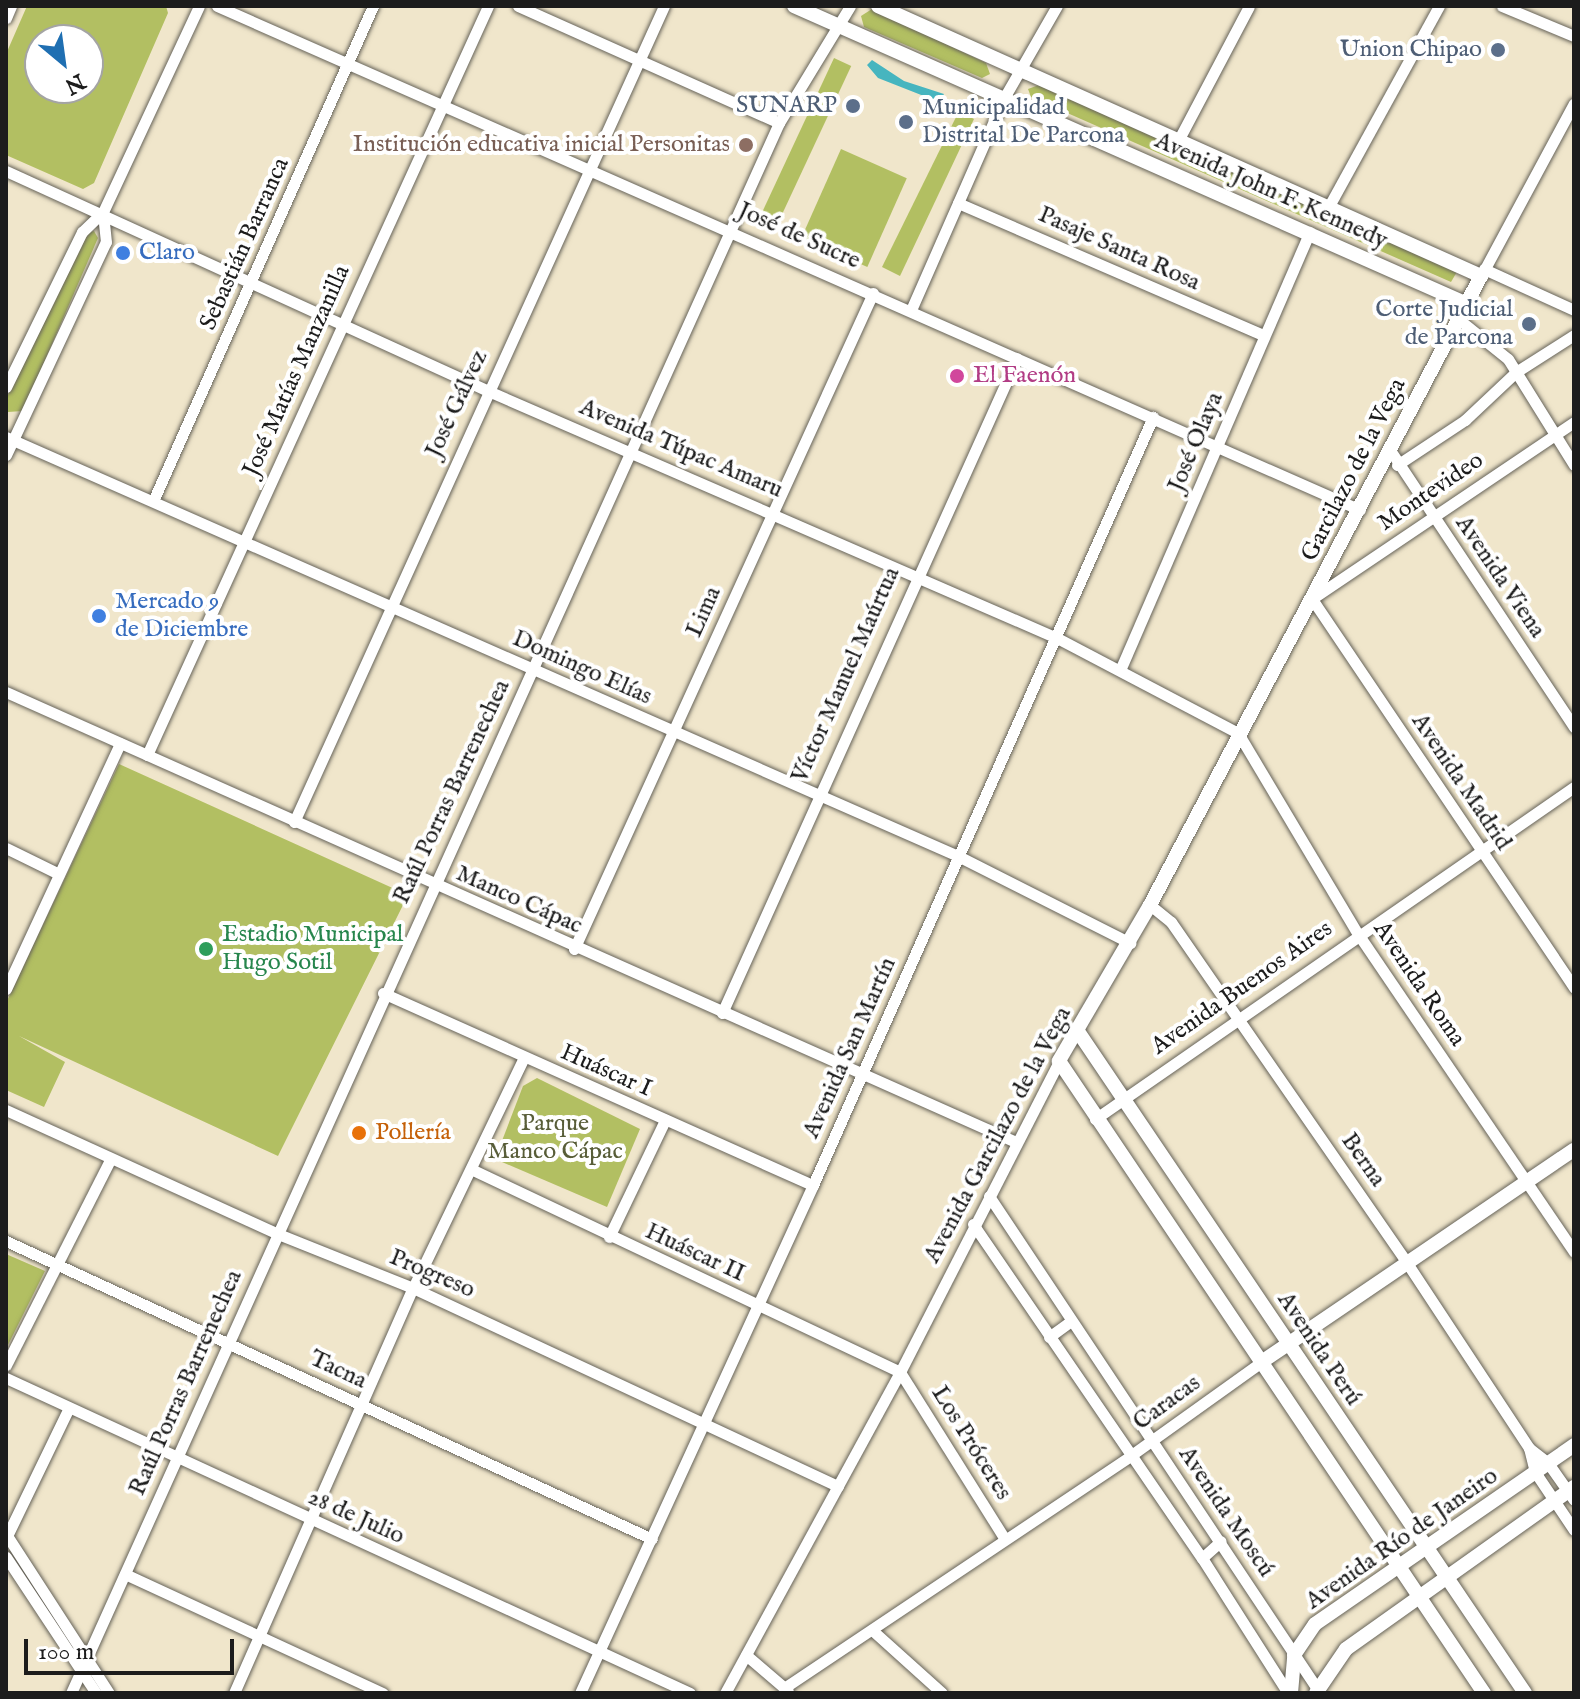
<!DOCTYPE html>
<meta charset="utf-8">
<style>
body{margin:0}
#map{position:relative;width:1580px;height:1699px;overflow:hidden;background:#f0e6cb;font-family:"IM FELL English",serif}
div>[style]{position:absolute}
.green>*{inset:0;background:#b2bf62;transform-origin:0 0}
.water>*{inset:0;background:#46b5bf}
.roads{filter:drop-shadow(0 0 2px #666359) drop-shadow(0 0 2px #666359)}
.minor>*{height:11px;margin:-5.5px;padding:0 5.5px;transform-origin:5.5px;border-radius:5.5px;background:#fff}
.tertiary>*{height:14px;margin:-7px;padding:0 7px;transform-origin:7px;border-radius:7px;background:#fff}
.dots>*{width:22px;height:22px;translate:-50% -50%;box-sizing:border-box;border:4px solid #fff;border-radius:50%}
span{translate:-50% -50%;white-space:nowrap;text-align:center;line-height:1.15;-webkit-text-stroke:8px #fff;paint-order:stroke}
.service-label{font-size:24px;color:#4e5e75}
.right{translate:-100% -50%;text-align:right}
.left{translate:0 -50%;text-align:left}
.education-label{font-size:24px;color:#785e54}
.street-label{font-size:24px;color:#1c1c1c}
.shop-label{font-size:24px;color:#366cbe}
.hotel-label{font-size:24px;color:#b23c85}
.leisure-label{font-size:24px;color:#27864d}
.park-label{font-size:24px;color:#585d38}
.food-label{font-size:24px;color:#c56008}
.frame{position:absolute;inset:0;border:8px solid #1c1c1c;pointer-events:none}
.north{position:absolute;left:24px;top:24px;width:80px;height:80px;box-sizing:border-box;background:#fff;border:2px solid #a4a4a4;border-radius:50%;rotate:151deg;font-size:22px;font-weight:700;line-height:32px;text-align:center;color:#1c1c1c}
.north::after{content:'';display:block;margin:auto;width:28px;height:36px;background:#1f6fb2;clip-path:polygon(50% 0,100% 100%,50% 72%,0 100%)}
.scale{position:absolute;left:24px;top:1639px;width:210px;height:36px;box-sizing:border-box;border:4px solid #1c1c1c;border-top:0;padding-left:10px;font-size:24px;line-height:28px;white-space:nowrap;color:#1c1c1c;-webkit-text-stroke:6px #fff;paint-order:stroke}
</style>
<div id="map">
<div class="green">
<i style="clip-path:polygon(evenodd,27px 6px,166px 6px,168px 13px,94px 183px,83px 189px,6px 155px,6px 54px,27px 6px,40px 40px,88px 40px,88px 88px,40px 88px,40px 40px)"></i>
<i style="clip-path:polygon(872px 9px,986px 63px,990px 74px,982px 78px,864px 27px,861px 16px)"></i>
<i style="left:834px;top:58px;width:19px;height:176px;rotate:25deg"></i>
<i style="clip-path:polygon(1039px 85px,1458px 270px,1451px 282px,1031px 97px,1028px 89px)"></i>
<i style="clip-path:polygon(959px 111px,974px 119px,900px 276px,882px 267px)"></i>
<i style="left:841px;top:149px;width:72px;height:97px;rotate:24deg"></i>
<i style="clip-path:polygon(94px 231px,98px 238px,23px 411px,8px 412px,6px 399px,88px 233px)"></i>
<i style="clip-path:polygon(119px 764px,408px 895px,278px 1156px,19px 1036px,65px 1062px,44px 1107px,6px 1090px,6px 1003px)"></i>
<i style="clip-path:polygon(537px 1078px,640px 1129px,607px 1207px,495px 1159px,523px 1086px)"></i>
<i style="clip-path:polygon(6px 1254px,45px 1271px,6px 1349px)"></i>
</div>
<div class="water">
<i style="clip-path:polygon(872px 60px,904px 81px,944px 94px,939px 102px,878px 78px,867px 65px)"></i>
</div>
<div class="roads">
<div class="minor">
<i style="left:217px;top:6px;width:1249px;rotate:23.79deg"></i>
<i style="left:518px;top:6px;width:286px;rotate:24.1deg"></i>
<i style="left:1502px;top:6px;width:78px;rotate:22.6deg"></i>
<i style="left:6px;top:18px;width:13px;rotate:-67deg"></i>
<i style="left:1179px;top:139px;width:150px;rotate:-62.2deg"></i>
<i style="left:6px;top:171px;width:528px;rotate:24.52deg"></i>
<i style="left:486px;top:390px;width:623px;rotate:23.48deg"></i>
<i style="left:1057px;top:638px;width:204px;rotate:27.7deg"></i>
<i style="left:1238px;top:733px;width:234px;rotate:59.2deg"></i>
<i style="left:1358px;top:934px;width:384px;rotate:55.8deg"></i>
<i style="left:958px;top:203px;width:332px;rotate:23.4deg"></i>
<i style="left:1329px;top:206px;width:228px;rotate:-61.2deg"></i>
<i style="left:1484px;top:269px;width:99px;rotate:24.5deg"></i>
<i style="left:1481px;top:276px;width:196px;rotate:-61.7deg"></i>
<i style="left:911px;top:310px;width:232px;rotate:-66.3deg"></i>
<i style="left:1004px;top:98px;width:106px;rotate:-60.1deg"></i>
<i style="left:1457px;top:318px;width:65px;rotate:38.8deg"></i>
<i style="left:1508px;top:359px;width:125px;rotate:58.1deg"></i>
<i style="left:6px;top:387px;width:173px;rotate:-63.9deg"></i>
<i style="left:82px;top:232px;width:29px;rotate:-44deg"></i>
<i style="left:103px;top:212px;width:227px;rotate:-65deg"></i>
<i style="left:1574px;top:422px;width:316px;rotate:146deg"></i>
<i style="left:1312px;top:599px;width:469px;rotate:56deg"></i>
<i style="left:6px;top:437px;width:1042px;rotate:23.76deg"></i>
<i style="left:960px;top:857px;width:191px;rotate:26.8deg"></i>
<i style="left:1390px;top:450px;width:333px;rotate:56.4deg"></i>
<i style="left:6px;top:455px;width:235px;rotate:-64.9deg"></i>
<i style="left:106px;top:242px;width:30px;rotate:-96deg"></i>
<i style="left:1397px;top:465px;width:82px;rotate:-33.5deg"></i>
<i style="left:1465px;top:420px;width:70px;rotate:-43.3deg"></i>
<i style="left:1516px;top:372px;width:69px;rotate:-32.5deg"></i>
<i style="left:154px;top:499px;width:539px;rotate:-66.05deg"></i>
<i style="left:1121px;top:668px;width:475px;rotate:-66.6deg"></i>
<i style="left:6px;top:692px;width:1106px;rotate:24.02deg"></i>
<i style="left:147px;top:755px;width:823px;rotate:-65.52deg"></i>
<i style="left:294px;top:822px;width:896px;rotate:-65.61deg"></i>
<i style="left:6px;top:848px;width:59px;rotate:26.1deg"></i>
<i style="left:1150px;top:905px;width:27px;rotate:39deg"></i>
<i style="left:1171px;top:922px;width:415px;rotate:55.3deg"></i>
<i style="left:1407px;top:1263px;width:222px;rotate:56.6deg"></i>
<i style="left:1529px;top:1448px;width:25px;rotate:76deg"></i>
<i style="left:1535px;top:1472px;width:70px;rotate:56.1deg"></i>
<i style="left:574px;top:949px;width:721px;rotate:-65.5deg"></i>
<i style="left:6px;top:989px;width:271px;rotate:-65.1deg"></i>
<i style="left:383px;top:993px;width:471px;rotate:24.1deg"></i>
<i style="left:722px;top:1013px;width:718px;rotate:-65.75deg"></i>
<i style="left:6px;top:1110px;width:299px;rotate:24.5deg"></i>
<i style="left:278px;top:1234px;width:145px;rotate:21.8deg"></i>
<i style="left:413px;top:1288px;width:469px;rotate:25deg"></i>
<i style="left:1095px;top:1119px;width:583px;rotate:-34.73deg"></i>
<i style="left:473px;top:1170px;width:472px;rotate:25.3deg"></i>
<i style="left:900px;top:1372px;width:196px;rotate:57.9deg"></i>
<i style="left:989px;top:1196px;width:597px;rotate:56.34deg"></i>
<i style="left:973px;top:1224px;width:405px;rotate:55.6deg"></i>
<i style="left:1202px;top:1558px;width:160px;rotate:57.5deg"></i>
<i style="left:609px;top:1237px;width:130px;rotate:-64.4deg"></i>
<i style="left:6px;top:1241px;width:711px;rotate:24.76deg"></i>
<i style="left:1049px;top:1337px;width:27px;rotate:-36deg"></i>
<i style="left:6px;top:1365px;width:230px;rotate:-63.1deg"></i>
<i style="left:6px;top:1378px;width:753px;rotate:24.73deg"></i>
<i style="left:1529px;top:1448px;width:24px;rotate:38deg"></i>
<i style="left:1548px;top:1463px;width:45px;rotate:54.9deg"></i>
<i style="left:6px;top:1534px;width:189px;rotate:57.1deg"></i>
<i style="left:6px;top:1538px;width:142px;rotate:-64.2deg"></i>
<i style="left:6px;top:1557px;width:163px;rotate:56.5deg"></i>
<i style="left:1202px;top:1558px;width:25px;rotate:-42deg"></i>
<i style="left:125px;top:1574px;width:284px;rotate:24.8deg"></i>
<i style="left:872px;top:1630px;width:94px;rotate:42deg"></i>
<i style="left:746px;top:1655px;width:55px;rotate:40.6deg"></i>
<i style="left:784px;top:1688px;width:417px;rotate:-33.8deg"></i>
<i style="left:1130px;top:1456px;width:160px;rotate:-35.6deg"></i>
<i style="left:71px;top:1693px;width:1722px;rotate:-65.73deg"></i>
<i style="left:779px;top:123px;width:137px;rotate:-58.7deg"></i>
<i style="left:234px;top:1693px;width:443px;rotate:-66.2deg"></i>
<i style="left:413px;top:1288px;width:254px;rotate:-64.3deg"></i>
<i style="left:580px;top:1693px;width:559px;rotate:-65.36deg"></i>
<i style="left:813px;top:1185px;width:840px;rotate:-66.12deg"></i>
<i style="left:725px;top:1693px;width:366px;rotate:-61.4deg"></i>
<i style="left:900px;top:1372px;width:349px;rotate:-62.9deg"></i>
</div>
<div class="tertiary">
<i style="left:794px;top:6px;width:734px;rotate:23.88deg"></i>
<i style="left:878px;top:6px;width:661px;rotate:24.12deg"></i>
<i style="left:1481px;top:276px;width:711px;rotate:117.75deg"></i>
<i style="left:1150px;top:905px;width:181px;rotate:120.3deg"></i>
<i style="left:1059px;top:1061px;width:762px;rotate:56.08deg"></i>
<i style="left:1077px;top:1030px;width:800px;rotate:55.95deg"></i>
<i style="left:1260px;top:1363px;width:379px;rotate:-34.2deg"></i>
<i style="left:1291px;top:1693px;width:38px;rotate:-85deg"></i>
<i style="left:1294px;top:1655px;width:37px;rotate:-56deg"></i>
<i style="left:1315px;top:1624px;width:315px;rotate:-34.6deg"></i>
<i style="left:1316px;top:1693px;width:53px;rotate:-55.7deg"></i>
<i style="left:1346px;top:1649px;width:280px;rotate:-35.4deg"></i>
</div>
</div>
<div class="dots">
<i style="left:1498px;top:50px;background:#5c6f8a"></i>
<i style="left:853px;top:106px;background:#5c6f8a"></i>
<i style="left:906px;top:122px;background:#5c6f8a"></i>
<i style="left:746px;top:145px;background:#8d6e63"></i>
<i style="left:123px;top:253px;background:#3f7fe0"></i>
<i style="left:1529px;top:324px;background:#5c6f8a"></i>
<i style="left:957px;top:376px;background:#d1479c"></i>
<i style="left:99px;top:616px;background:#3f7fe0"></i>
<i style="left:206px;top:949px;background:#2e9e5b"></i>
<i style="left:359px;top:1133px;background:#e8710a"></i>
</div>
<div class="service-label">
<span class="right" style="left:1482px;top:50px">Union Chipao</span>
<span class="right" style="left:837px;top:106px">SUNARP</span>
<span class="left" style="left:922px;top:122px">Municipalidad<br>Distrital De Parcona</span>
<span class="right" style="left:1513px;top:324px">Corte Judicial<br>de Parcona</span>
</div>
<div class="education-label">
<span class="right" style="left:730px;top:145px">Institución educativa inicial Personitas</span>
</div>
<div class="street-label">
<span style="left:1271px;top:191px;rotate:24deg">Avenida John F. Kennedy</span>
<span style="left:799px;top:236px;rotate:24deg">José de Sucre</span>
<span style="left:245px;top:244px;rotate:-66deg">Sebastián Barranca</span>
<span style="left:1119px;top:249px;rotate:24deg">Pasaje Santa Rosa</span>
<span style="left:297px;top:371px;rotate:-66deg">José Matías Manzanilla</span>
<span style="left:457px;top:404px;rotate:-65deg">José Gálvez</span>
<span style="left:1196px;top:442px;rotate:-67deg">José Olaya</span>
<span style="left:681px;top:449px;rotate:23deg">Avenida Túpac Amaru</span>
<span style="left:1354px;top:470px;rotate:-63deg">Garcilazo de la Vega</span>
<span style="left:1431px;top:492px;rotate:-34deg">Montevideo</span>
<span style="left:1500px;top:577px;rotate:56deg">Avenida Viena</span>
<span style="left:704px;top:612px;rotate:-66deg">Lima</span>
<span style="left:582px;top:668px;rotate:24deg">Domingo Elías</span>
<span style="left:846px;top:675px;rotate:-66deg">Víctor Manuel Maúrtua</span>
<span style="left:1461px;top:782px;rotate:56deg">Avenida Madrid</span>
<span style="left:452px;top:792px;rotate:-65deg">Raúl Porras Barrenechea</span>
<span style="left:519px;top:900px;rotate:24deg">Manco Cápac</span>
<span style="left:1419px;top:984px;rotate:56deg">Avenida Roma</span>
<span style="left:1242px;top:988px;rotate:-35deg">Avenida Buenos Aires</span>
<span style="left:850px;top:1048px;rotate:-66deg">Avenida San Martín</span>
<span style="left:606px;top:1071px;rotate:24deg">Huáscar I</span>
<span style="left:998px;top:1135px;rotate:-62deg">Avenida Garcilazo de la Vega</span>
<span style="left:1363px;top:1160px;rotate:55deg">Berna</span>
<span style="left:695px;top:1253px;rotate:25deg">Huáscar II</span>
<span style="left:432px;top:1274px;rotate:23deg">Progreso</span>
<span style="left:1319px;top:1349px;rotate:56deg">Avenida Perú</span>
<span style="left:338px;top:1370px;rotate:25deg">Tacna</span>
<span style="left:186px;top:1383px;rotate:-66deg">Raúl Porras Barrenechea</span>
<span style="left:1167px;top:1403px;rotate:-36deg">Caracas</span>
<span style="left:971px;top:1443px;rotate:58deg">Los Próceres</span>
<span style="left:1226px;top:1512px;rotate:56deg">Avenida Moscú</span>
<span style="left:356px;top:1517px;rotate:24deg">28 de Julio</span>
<span style="left:1402px;top:1539px;rotate:-35deg">Avenida Río de Janeiro</span>
</div>
<div class="shop-label">
<span class="left" style="left:139px;top:253px">Claro</span>
<span class="left" style="left:115px;top:616px">Mercado 9<br>de Diciembre</span>
</div>
<div class="hotel-label">
<span class="left" style="left:973px;top:376px">El Faenón</span>
</div>
<div class="leisure-label">
<span class="left" style="left:222px;top:949px">Estadio Municipal<br>Hugo Sotil</span>
</div>
<div class="park-label">
<span style="left:555px;top:1138px">Parque<br>Manco Cápac</span>
</div>
<div class="food-label">
<span class="left" style="left:375px;top:1133px">Pollería</span>
</div>
<div class="frame"></div>
<div class="north">N</div>
<div class="scale">100 m</div>
</div>
